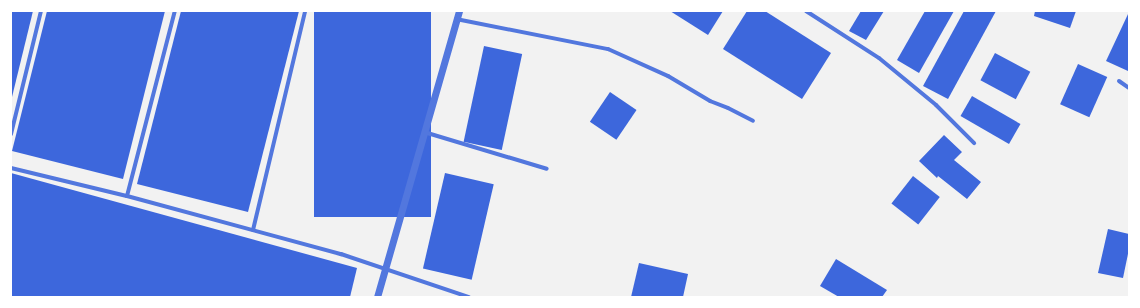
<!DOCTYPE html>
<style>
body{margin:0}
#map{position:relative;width:1140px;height:308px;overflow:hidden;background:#f2f2f2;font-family:"IBM Plex Serif",serif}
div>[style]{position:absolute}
.building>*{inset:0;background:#3d67dc;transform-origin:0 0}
.minor>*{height:4px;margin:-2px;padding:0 2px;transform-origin:2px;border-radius:2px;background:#5277de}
.tertiary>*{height:7px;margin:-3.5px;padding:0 3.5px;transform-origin:3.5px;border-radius:3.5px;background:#5277de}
span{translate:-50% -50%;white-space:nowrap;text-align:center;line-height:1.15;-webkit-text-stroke:3px #fff;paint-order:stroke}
.frame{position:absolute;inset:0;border:12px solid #fff;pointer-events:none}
</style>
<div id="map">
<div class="building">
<i style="clip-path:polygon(11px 11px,33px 11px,12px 97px,11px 97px)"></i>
<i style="clip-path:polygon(47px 11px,165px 11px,123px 179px,12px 151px)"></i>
<i style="clip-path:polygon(181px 11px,299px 11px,248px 212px,137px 184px)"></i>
<i style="left:314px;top:11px;width:117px;height:206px"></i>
<i style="clip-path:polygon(670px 11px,723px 11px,708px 35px)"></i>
<i style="clip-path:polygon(747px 11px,765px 11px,831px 53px,802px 99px,723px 49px)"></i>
<i style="clip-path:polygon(861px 11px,884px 11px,866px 40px,849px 31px)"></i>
<i style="clip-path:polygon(925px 11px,954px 11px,919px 73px,897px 60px)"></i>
<i style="clip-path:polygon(964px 11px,996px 11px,948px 99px,923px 86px)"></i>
<i style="clip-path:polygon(1035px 11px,1076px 11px,1070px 28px,1034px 16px)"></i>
<i style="clip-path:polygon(1129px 12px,1129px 69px,1128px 71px,1106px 61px)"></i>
<i style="left:484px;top:46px;width:39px;height:98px;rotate:12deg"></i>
<i style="left:995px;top:53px;width:40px;height:31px;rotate:28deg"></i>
<i style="left:1078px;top:64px;width:32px;height:44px;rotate:24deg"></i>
<i style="left:610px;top:92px;width:32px;height:36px;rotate:34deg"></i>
<i style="left:972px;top:96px;width:56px;height:23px;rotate:30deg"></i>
<i style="clip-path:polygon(944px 135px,962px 152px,954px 160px,981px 182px,967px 199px,938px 176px,937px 178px,919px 161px)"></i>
<i style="clip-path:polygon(11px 173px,357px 268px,350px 297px,11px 297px)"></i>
<i style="left:445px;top:173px;width:50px;height:98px;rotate:13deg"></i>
<i style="left:913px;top:176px;width:34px;height:35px;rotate:38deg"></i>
<i style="clip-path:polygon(1108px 229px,1129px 234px,1129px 249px,1123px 278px,1098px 273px)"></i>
<i style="clip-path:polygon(836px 259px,887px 290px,882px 297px,839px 297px,820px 286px)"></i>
<i style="clip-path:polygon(639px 263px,688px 274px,683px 297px,631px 297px)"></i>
</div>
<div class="minor">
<i style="left:806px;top:11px;width:87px;rotate:32.8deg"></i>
<i style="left:879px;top:58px;width:74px;rotate:39.5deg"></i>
<i style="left:936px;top:105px;width:54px;rotate:45deg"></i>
<i style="left:456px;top:19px;width:155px;rotate:11.2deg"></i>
<i style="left:608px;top:49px;width:66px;rotate:24.2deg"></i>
<i style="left:668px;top:76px;width:49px;rotate:30.8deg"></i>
<i style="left:710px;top:101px;width:19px;rotate:21deg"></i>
<i style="left:728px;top:108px;width:28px;rotate:27deg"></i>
<i style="left:1119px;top:81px;width:12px;rotate:35deg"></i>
<i style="left:424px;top:132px;width:128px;rotate:16.7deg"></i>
<i style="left:11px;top:134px;width:127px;rotate:-76.3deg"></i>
<i style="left:11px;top:168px;width:119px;rotate:13.6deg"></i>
<i style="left:127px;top:196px;width:222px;rotate:15.2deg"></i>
<i style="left:341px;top:254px;width:135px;rotate:18.6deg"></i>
<i style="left:127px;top:196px;width:191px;rotate:-75.5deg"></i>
<i style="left:253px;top:230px;width:225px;rotate:-76.6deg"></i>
</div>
<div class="tertiary">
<i style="left:377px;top:297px;width:298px;rotate:-74deg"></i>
</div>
<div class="frame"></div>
</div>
